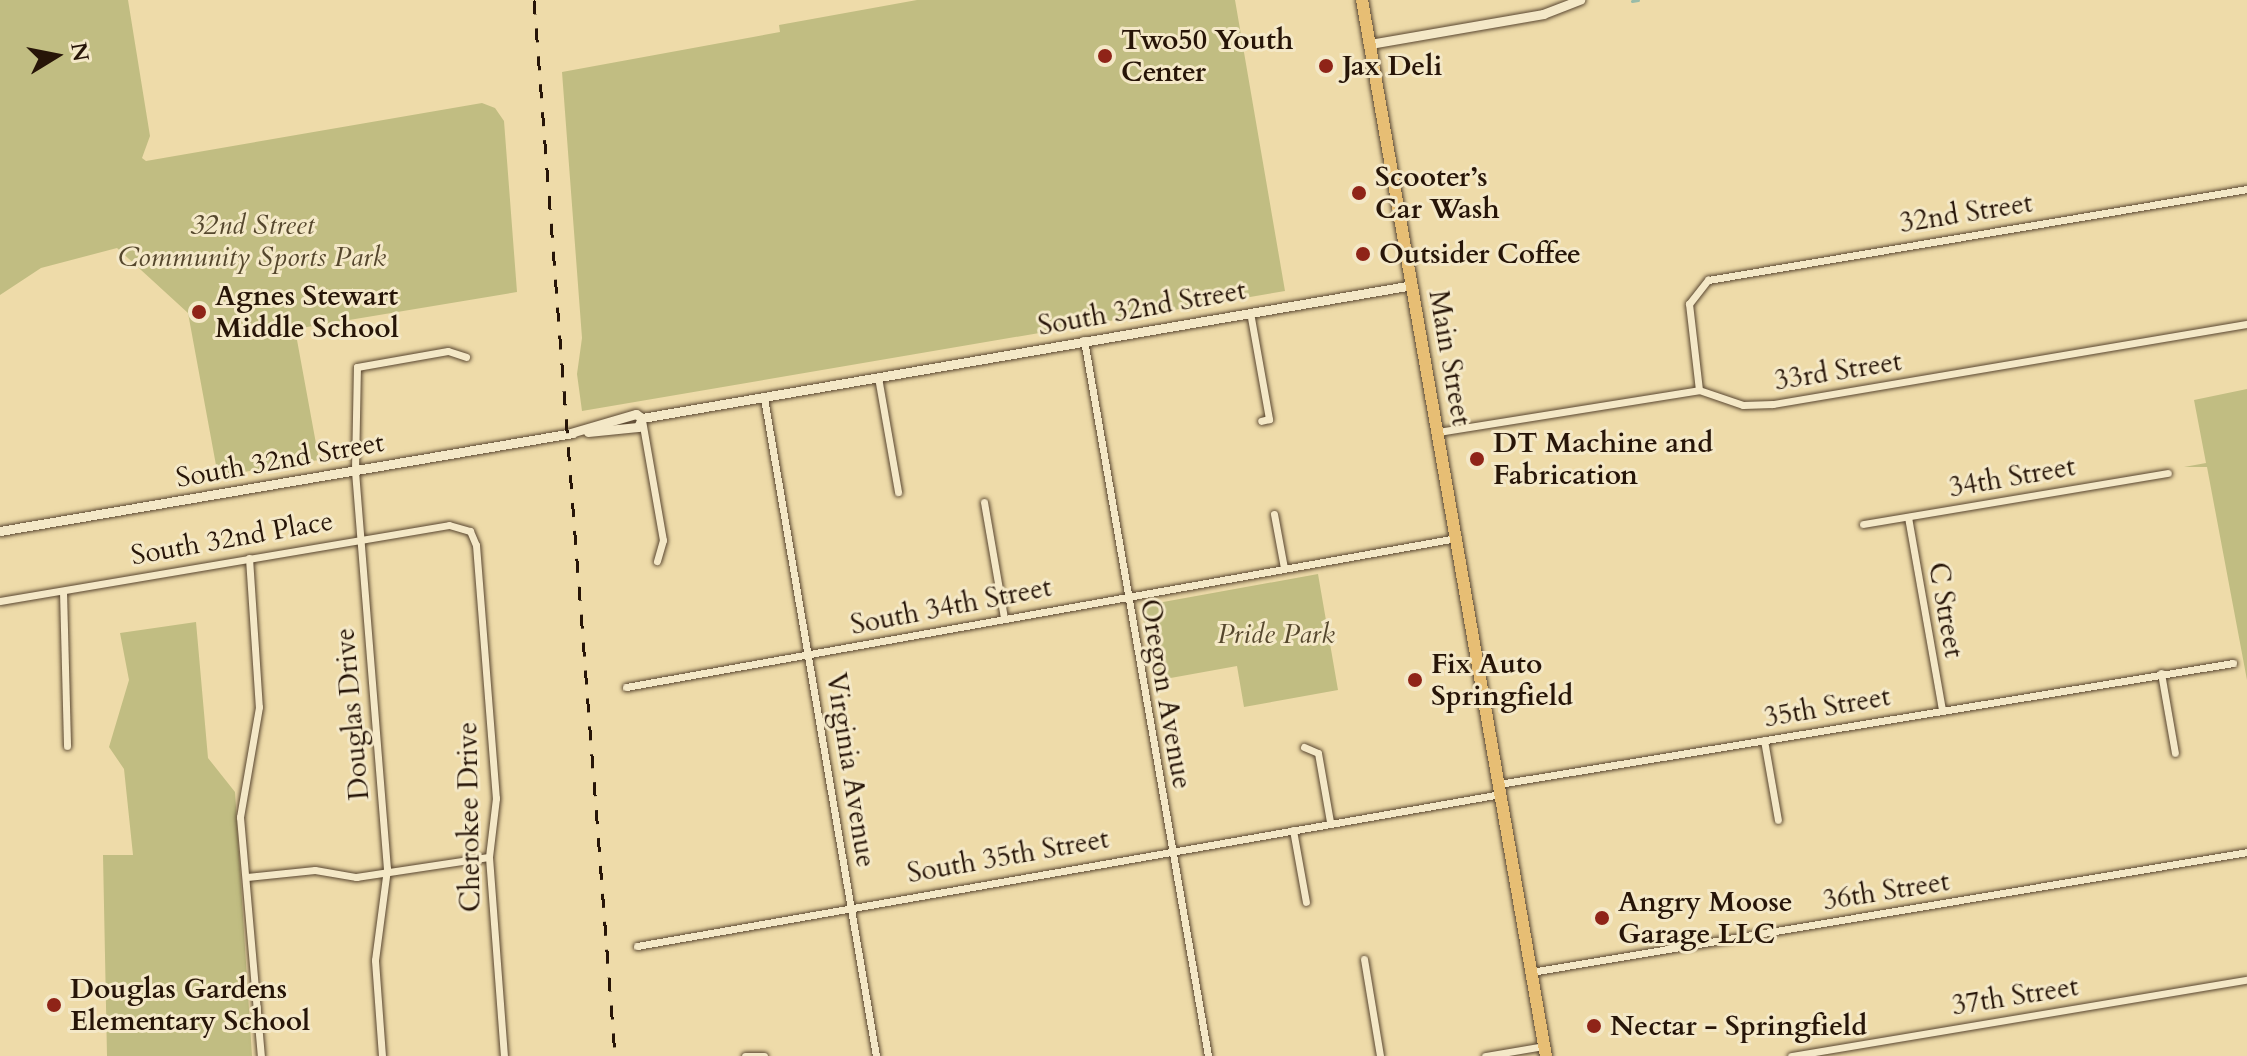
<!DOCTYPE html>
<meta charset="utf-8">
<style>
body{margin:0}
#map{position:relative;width:2247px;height:1056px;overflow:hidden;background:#eedba9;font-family:Cardo,serif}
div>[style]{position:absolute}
.green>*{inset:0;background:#c1bd82}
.stream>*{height:3px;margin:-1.5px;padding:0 1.5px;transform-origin:1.5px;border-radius:1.5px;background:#99bba8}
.roads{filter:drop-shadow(0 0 2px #594630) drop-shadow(0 0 2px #594630)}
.minor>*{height:7px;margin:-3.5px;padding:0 3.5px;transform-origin:3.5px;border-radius:3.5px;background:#f4e8c7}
.tertiary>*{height:9px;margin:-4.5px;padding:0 4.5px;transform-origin:4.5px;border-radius:4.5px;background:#f4e8c7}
.primary>*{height:12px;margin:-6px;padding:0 6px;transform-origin:6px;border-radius:6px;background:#e7be74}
.rail>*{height:3px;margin-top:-1.5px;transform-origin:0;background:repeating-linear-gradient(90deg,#271508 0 14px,transparent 0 28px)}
.dots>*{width:22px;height:22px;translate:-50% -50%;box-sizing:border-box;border:4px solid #f4e8c7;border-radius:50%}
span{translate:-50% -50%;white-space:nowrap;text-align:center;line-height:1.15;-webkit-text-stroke:6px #f4e8c7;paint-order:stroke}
.poi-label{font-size:28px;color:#271508;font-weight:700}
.left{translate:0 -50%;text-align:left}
.street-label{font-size:28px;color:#271508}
.park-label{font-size:28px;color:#55472d;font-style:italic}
.north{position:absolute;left:16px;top:16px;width:80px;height:80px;-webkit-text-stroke:6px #f4e8c7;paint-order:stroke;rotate:80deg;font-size:22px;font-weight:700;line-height:32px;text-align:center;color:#271508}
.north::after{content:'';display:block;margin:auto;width:28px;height:36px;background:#271508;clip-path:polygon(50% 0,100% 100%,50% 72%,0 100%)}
</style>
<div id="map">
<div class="green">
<i style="clip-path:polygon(0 0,128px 0,150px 136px,142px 158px,146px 161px,482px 103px,495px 108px,504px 121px,517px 292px,295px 329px,319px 460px,218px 476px,188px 313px,117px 248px,41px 268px,0 295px)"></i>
<i style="clip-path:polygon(917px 0,1235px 0,1285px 291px,582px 411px,577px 374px,582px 338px,562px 72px,780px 32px,779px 25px)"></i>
<i style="clip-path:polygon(2247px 389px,2247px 680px,2207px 467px,2184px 467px,2206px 463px,2194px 400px)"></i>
<i style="clip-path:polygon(1318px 574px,1338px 690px,1244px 707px,1237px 666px,1154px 681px,1141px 606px)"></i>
<i style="clip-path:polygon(196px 622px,208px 758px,235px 792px,252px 1056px,107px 1056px,103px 855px,133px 855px,124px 769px,109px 747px,129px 680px,120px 633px)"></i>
</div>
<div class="stream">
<i style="left:1632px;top:1px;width:6px;rotate:-9deg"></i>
</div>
<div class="roads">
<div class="minor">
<i style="left:1250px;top:312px;width:109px;rotate:79.9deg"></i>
<i style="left:1269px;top:419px;width:8px;rotate:166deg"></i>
<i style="left:1084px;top:340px;width:727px;rotate:80.17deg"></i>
<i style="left:878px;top:377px;width:117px;rotate:80.1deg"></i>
<i style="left:1699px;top:390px;width:87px;rotate:-96.6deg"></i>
<i style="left:1689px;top:304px;width:31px;rotate:-52deg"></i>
<i style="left:1708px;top:280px;width:547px;rotate:-9.58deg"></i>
<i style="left:764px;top:398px;width:667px;rotate:80.34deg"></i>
<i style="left:642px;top:420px;width:122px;rotate:80.1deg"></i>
<i style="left:663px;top:540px;width:22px;rotate:106deg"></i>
<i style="left:1438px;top:432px;width:264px;rotate:-9.1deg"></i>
<i style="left:1699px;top:390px;width:46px;rotate:18.8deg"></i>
<i style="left:1743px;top:405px;width:30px;rotate:-2deg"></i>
<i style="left:1773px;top:404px;width:481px;rotate:-9.6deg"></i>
<i style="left:984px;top:502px;width:118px;rotate:80.2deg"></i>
<i style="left:1274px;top:514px;width:55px;rotate:79.5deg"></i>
<i style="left:1908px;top:517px;width:196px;rotate:80deg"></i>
<i style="left:1863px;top:524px;width:309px;rotate:-9.5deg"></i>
<i style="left:249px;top:558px;width:149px;rotate:86.2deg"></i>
<i style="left:259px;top:707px;width:112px;rotate:99.8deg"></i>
<i style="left:240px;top:817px;width:240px;rotate:85deg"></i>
<i style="left:63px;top:591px;width:155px;rotate:88.5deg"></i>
<i style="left:0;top:601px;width:455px;rotate:-9.6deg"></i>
<i style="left:449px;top:525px;width:22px;rotate:16deg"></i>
<i style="left:470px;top:531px;width:15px;rotate:67deg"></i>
<i style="left:476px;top:545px;width:254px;rotate:85.5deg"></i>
<i style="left:496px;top:798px;width:59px;rotate:96.8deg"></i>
<i style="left:489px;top:857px;width:200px;rotate:85.7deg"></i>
<i style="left:2161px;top:673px;width:81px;rotate:80.1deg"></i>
<i style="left:626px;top:687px;width:844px;rotate:-10.17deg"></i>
<i style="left:1764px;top:740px;width:81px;rotate:80.1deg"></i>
<i style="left:1304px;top:747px;width:15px;rotate:23deg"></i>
<i style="left:1318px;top:753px;width:70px;rotate:80.1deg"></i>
<i style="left:1499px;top:784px;width:744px;rotate:-9.36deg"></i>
<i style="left:1293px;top:830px;width:73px;rotate:79.8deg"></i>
<i style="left:247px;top:877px;width:68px;rotate:-5.9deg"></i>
<i style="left:315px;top:870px;width:42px;rotate:9.7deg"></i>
<i style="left:356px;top:877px;width:134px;rotate:-8.6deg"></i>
<i style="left:637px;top:946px;width:877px;rotate:-9.98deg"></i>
<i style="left:1364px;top:959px;width:98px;rotate:80.6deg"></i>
<i style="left:1531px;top:972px;width:726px;rotate:-9.51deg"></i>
<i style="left:382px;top:1056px;width:96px;rotate:-94.2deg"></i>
<i style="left:375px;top:960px;width:92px;rotate:-82.5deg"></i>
<i style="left:387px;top:869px;width:401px;rotate:-94.6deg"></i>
<i style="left:355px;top:469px;width:102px;rotate:-88.9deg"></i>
<i style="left:357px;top:367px;width:92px;rotate:-10deg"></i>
<i style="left:448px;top:351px;width:19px;rotate:18deg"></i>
<i style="left:745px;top:1056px;width:19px"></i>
<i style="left:1485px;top:1056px;width:60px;rotate:-9.6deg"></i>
<i style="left:1791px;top:1056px;width:462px;rotate:-9.5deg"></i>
</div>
<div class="tertiary">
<i style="left:1370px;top:44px;width:176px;rotate:-9.8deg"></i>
<i style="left:1543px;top:14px;width:40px;rotate:-21deg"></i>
<i style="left:588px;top:432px;width:50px;rotate:-5.7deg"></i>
<i style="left:638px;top:427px;width:10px;rotate:-66deg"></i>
<i style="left:567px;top:434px;width:72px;rotate:-16.2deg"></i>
<i style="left:636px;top:414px;width:7px;rotate:34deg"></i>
<i style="left:642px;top:418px;width:782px;rotate:-9.79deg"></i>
<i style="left:0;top:531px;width:581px;rotate:-9.71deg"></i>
</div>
<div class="primary">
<i style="left:1362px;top:0;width:1072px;rotate:80.12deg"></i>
</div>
</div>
<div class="rail">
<i style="left:534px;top:0;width:1059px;rotate:85.61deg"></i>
</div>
<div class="dots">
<i style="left:1105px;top:56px;background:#8f2418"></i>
<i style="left:1326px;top:66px;background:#8f2418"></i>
<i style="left:1359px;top:193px;background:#8f2418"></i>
<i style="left:1363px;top:254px;background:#8f2418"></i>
<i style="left:199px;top:312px;background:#8f2418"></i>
<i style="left:1477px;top:459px;background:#8f2418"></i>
<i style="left:1415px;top:680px;background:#8f2418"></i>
<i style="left:1602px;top:918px;background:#8f2418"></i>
<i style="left:54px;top:1005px;background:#8f2418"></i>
<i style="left:1594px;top:1026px;background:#8f2418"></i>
</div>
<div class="poi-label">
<span class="left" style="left:1121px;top:56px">Two50 Youth<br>Center</span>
<span class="left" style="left:1342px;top:66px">Jax Deli</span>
<span class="left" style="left:1375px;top:193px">Scooter’s<br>Car Wash</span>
<span class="left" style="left:1379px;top:254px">Outsider Coffee</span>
<span class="left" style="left:215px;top:312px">Agnes Stewart<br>Middle School</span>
<span class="left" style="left:1493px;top:459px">DT Machine and<br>Fabrication</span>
<span class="left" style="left:1431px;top:680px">Fix Auto<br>Springfield</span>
<span class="left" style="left:1618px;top:918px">Angry Moose<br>Garage LLC</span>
<span class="left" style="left:70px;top:1005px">Douglas Gardens<br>Elementary School</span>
<span class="left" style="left:1610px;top:1026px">Nectar - Springfield</span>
</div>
<div class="street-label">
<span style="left:1966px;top:213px;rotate:-9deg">32nd Street</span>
<span style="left:1142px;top:308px;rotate:-10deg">South 32nd Street</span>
<span style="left:1450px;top:358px;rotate:80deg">Main Street</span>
<span style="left:1838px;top:371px;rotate:-9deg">33rd Street</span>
<span style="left:280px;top:460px;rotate:-10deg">South 32nd Street</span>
<span style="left:2012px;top:477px;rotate:-10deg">34th Street</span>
<span style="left:232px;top:538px;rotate:-10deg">South 32nd Place</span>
<span style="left:951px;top:606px;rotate:-11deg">South 34th Street</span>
<span style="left:1946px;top:610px;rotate:80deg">C Street</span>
<span style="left:1166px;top:694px;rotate:80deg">Oregon Avenue</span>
<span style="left:1827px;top:707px;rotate:-10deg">35th Street</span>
<span style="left:352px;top:714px;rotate:-95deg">Douglas Drive</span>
<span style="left:851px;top:770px;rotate:81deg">Virginia Avenue</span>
<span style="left:469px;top:817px;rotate:-91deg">Cherokee Drive</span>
<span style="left:1008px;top:856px;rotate:-10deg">South 35th Street</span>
<span style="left:1886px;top:891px;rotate:-9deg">36th Street</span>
<span style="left:2015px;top:996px;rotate:-9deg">37th Street</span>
</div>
<div class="park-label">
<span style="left:252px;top:241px">32nd Street<br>Community Sports Park</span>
<span style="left:1276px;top:634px">Pride Park</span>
</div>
<div class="north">N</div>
</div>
